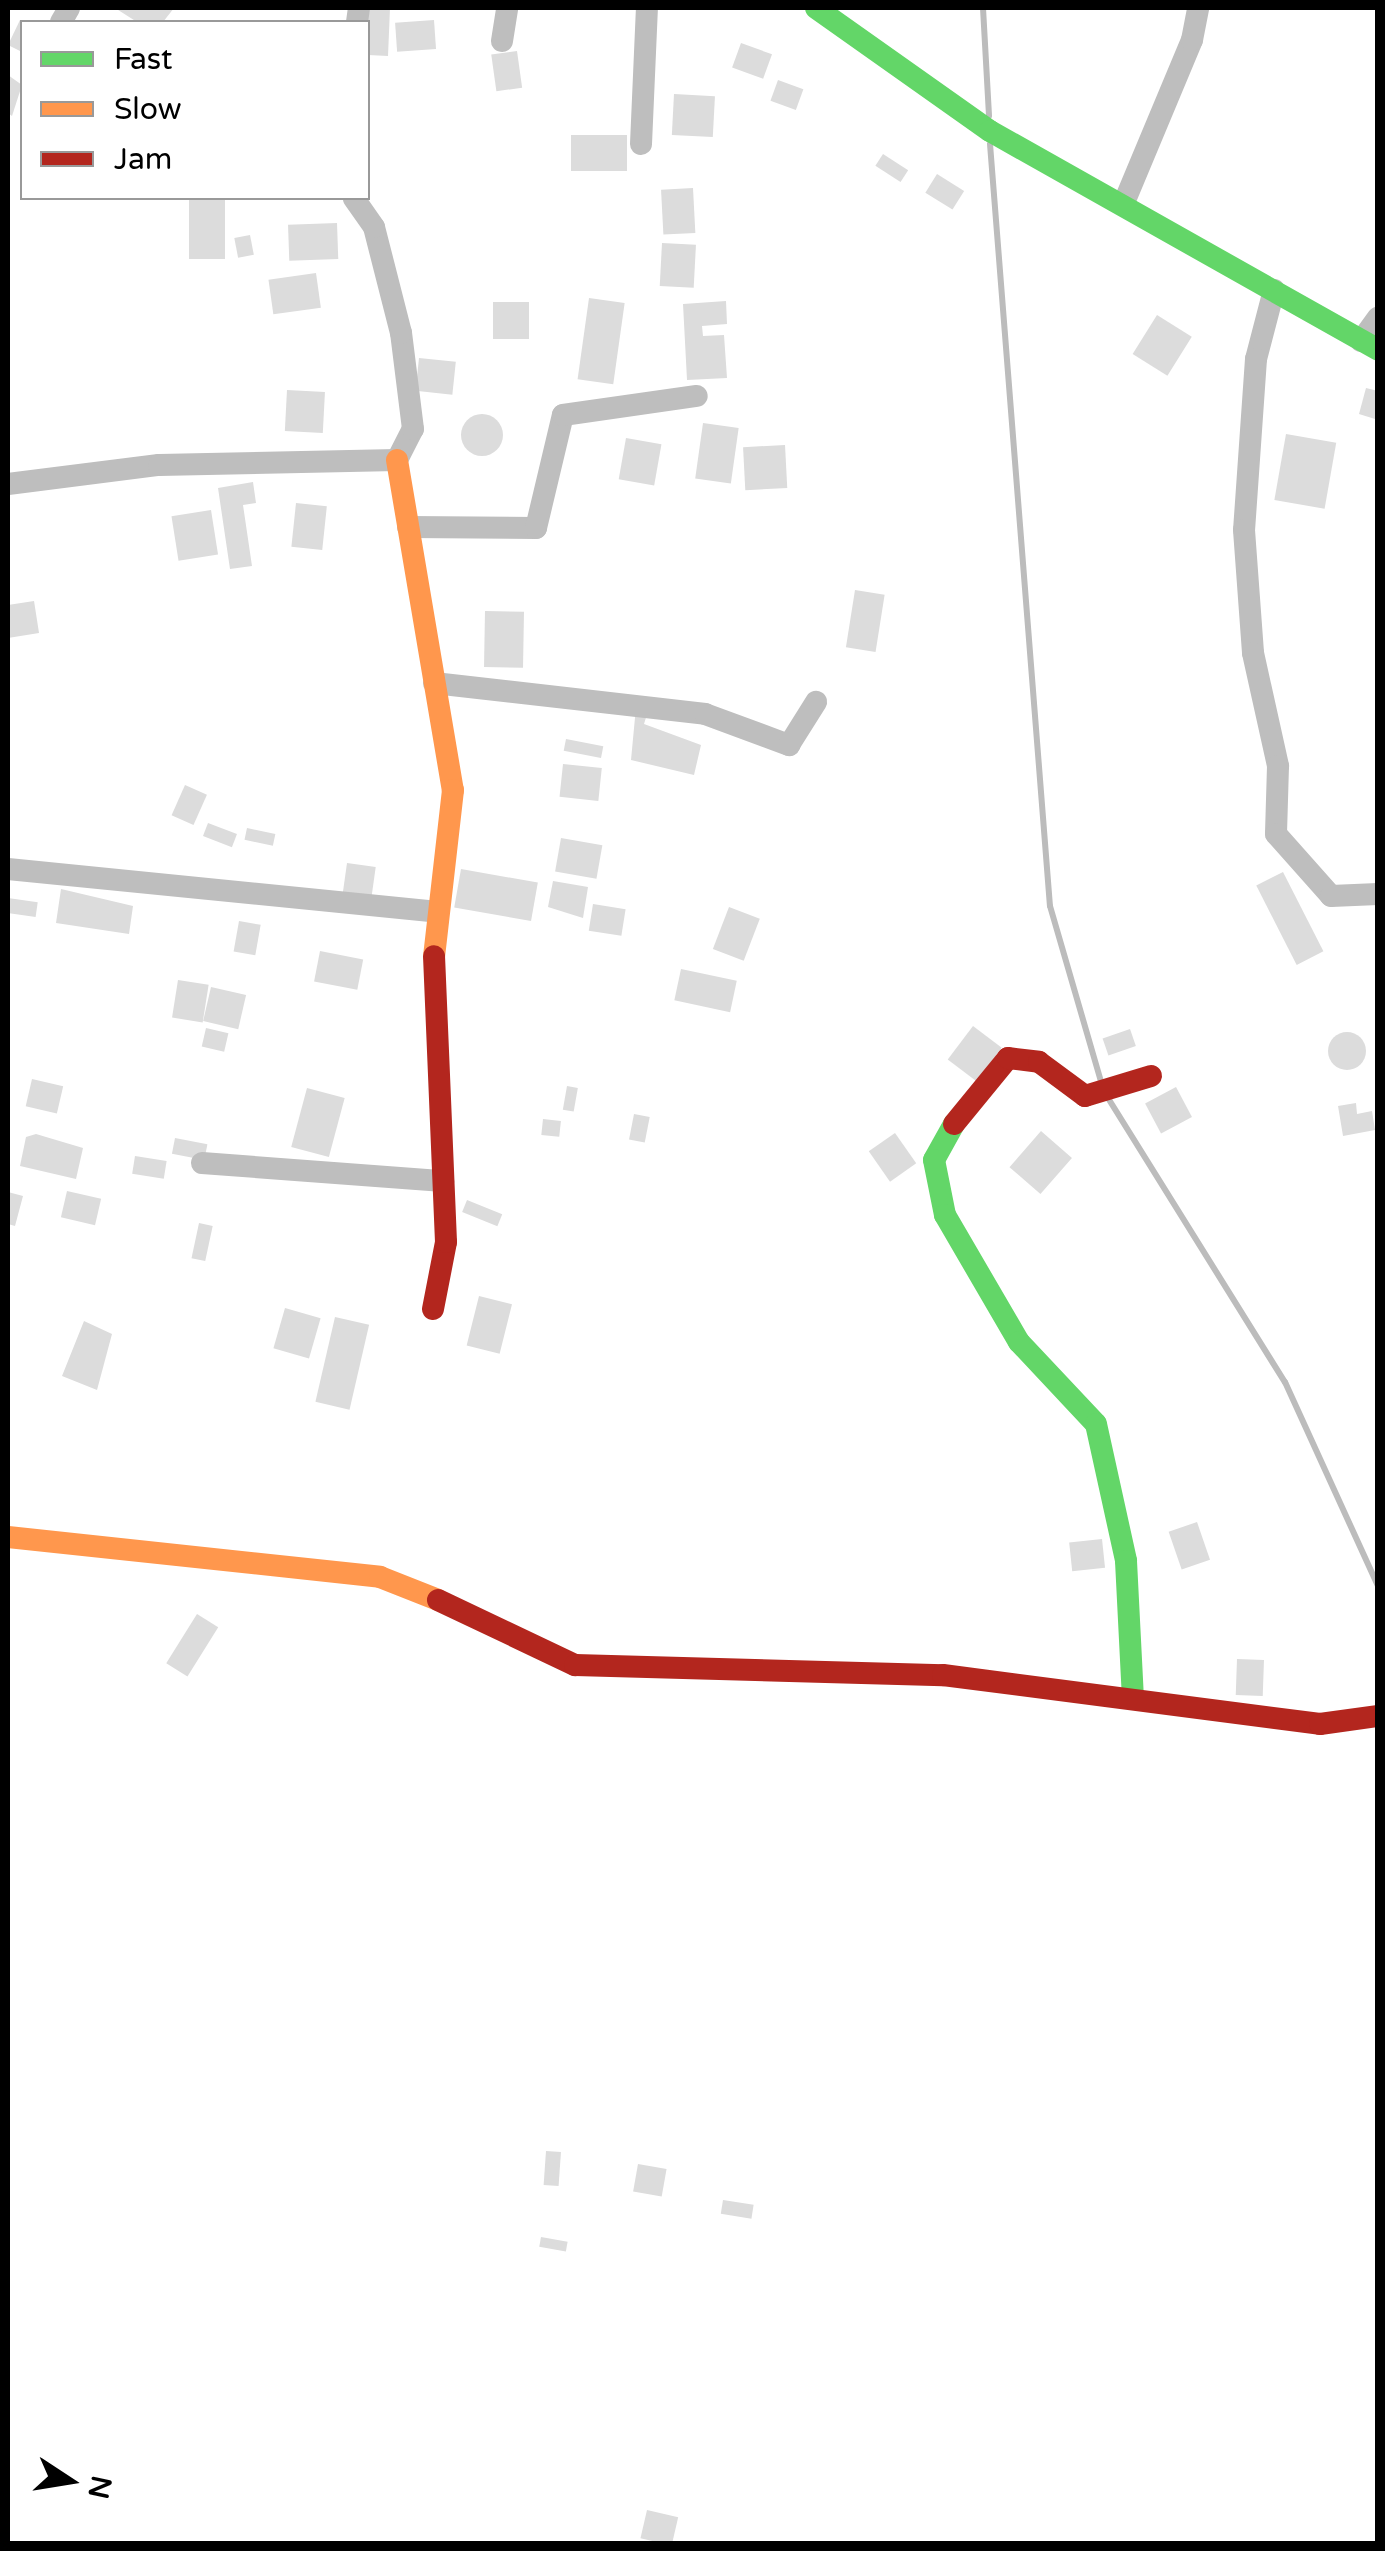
<!DOCTYPE html>
<style>
body{margin:0}
#map{position:relative;width:1385px;height:2551px;overflow:hidden;background:#fff;font-family:"Varela Round",sans-serif}
div>[style]{position:absolute}
.stream>*{height:6px;margin:-3px;padding:0 3px;transform-origin:3px;border-radius:3px;background:#bcbcbc}
.building>*{inset:0;background:#dcdcdc;transform-origin:0 0}
.round{border-radius:50%}
.street>*{height:22px;margin:-11px;padding:0 11px;transform-origin:11px;border-radius:11px;background:#bebebe}
.fast>*{height:22px;margin:-11px;padding:0 11px;transform-origin:11px;border-radius:11px;background:#63d668}
.slow>*{height:22px;margin:-11px;padding:0 11px;transform-origin:11px;border-radius:11px;background:#ff974d}
.jam>*{height:22px;margin:-11px;padding:0 11px;transform-origin:11px;border-radius:11px;background:#b3261e}
span{translate:-50% -50%;white-space:nowrap;text-align:center;line-height:1.15;-webkit-text-stroke:10px #fff;paint-order:stroke}
.frame{position:absolute;inset:0;border:10px solid #000;pointer-events:none}
.legend{position:absolute;left:20px;top:20px;width:350px;height:180px;box-sizing:border-box;background:#fff;border:2px solid #999;margin:0;padding:12px 18px;list-style:none;font-size:30px;color:#000}
.legend li{display:flex;align-items:center;gap:20px;height:50px}
.legend b{width:50px;border:2px solid #999}
.north{position:absolute;left:20px;top:2431px;width:100px;height:100px;-webkit-text-stroke:8px #fff;paint-order:stroke;rotate:102deg;font-size:28px;font-weight:700;line-height:40px;text-align:center;color:#000}
.north::after{content:'';display:block;margin:auto;width:35px;height:45px;background:#000;clip-path:polygon(50% 0,100% 100%,50% 72%,0 100%)}
</style>
<div id="map">
<div class="stream">
<i style="left:983px;top:8px;width:108px;rotate:86.8deg"></i>
<i style="left:990px;top:144px;width:764px;rotate:85.5deg"></i>
<i style="left:1050px;top:906px;width:182px;rotate:73.8deg"></i>
<i style="left:1108px;top:1098px;width:335px;rotate:58.1deg"></i>
<i style="left:1285px;top:1382px;width:224px;rotate:65.5deg"></i>
</div>
<div class="building">
<i style="clip-path:polygon(115px 8px,174px 8px,163px 22px,137px 22px)"></i>
<i style="clip-path:polygon(361px 8px,390px 8px,388px 56px,368px 55px)"></i>
<i style="clip-path:polygon(20px 20px,22px 22px,22px 52px,8px 45px)"></i>
<i style="left:434px;top:20px;width:29px;height:39px;rotate:86deg"></i>
<i style="left:741px;top:43px;width:33px;height:26px;rotate:20deg"></i>
<i style="left:517px;top:51px;width:37px;height:26px;rotate:82deg"></i>
<i style="clip-path:polygon(8px 75px,22px 85px,12px 116px,8px 113px)"></i>
<i style="left:778px;top:80px;width:27px;height:22px;rotate:20deg"></i>
<i style="left:674px;top:94px;width:41px;height:41px;rotate:3deg"></i>
<i style="left:571px;top:135px;width:56px;height:36px"></i>
<i style="left:883px;top:154px;width:30px;height:14px;rotate:33deg"></i>
<i style="left:937px;top:174px;width:32px;height:22px;rotate:32deg"></i>
<i style="left:693px;top:188px;width:45px;height:32px;rotate:87deg"></i>
<i style="left:189px;top:198px;width:36px;height:61px"></i>
<i style="left:337px;top:223px;width:36px;height:49px;rotate:88deg"></i>
<i style="left:250px;top:235px;width:20px;height:16px;rotate:79deg"></i>
<i style="left:662px;top:243px;width:34px;height:43px;rotate:3deg"></i>
<i style="left:316px;top:273px;width:35px;height:48px;rotate:82deg"></i>
<i style="left:589px;top:298px;width:36px;height:82px;rotate:8deg"></i>
<i style="clip-path:polygon(726px 301px,727px 324px,702px 326px,703px 336px,724px 335px,727px 378px,687px 380px,683px 304px)"></i>
<i style="left:493px;top:302px;width:36px;height:37px"></i>
<i style="left:1157px;top:315px;width:41px;height:46px;rotate:32deg"></i>
<i style="left:419px;top:358px;width:37px;height:33px;rotate:6deg"></i>
<i style="clip-path:polygon(1366px 388px,1378px 391px,1375px 419px,1359px 414px)"></i>
<i style="left:287px;top:390px;width:38px;height:41px;rotate:3deg"></i>
<i class="round" style="left:461px;top:414px;width:42px;height:42px"></i>
<i style="left:703px;top:423px;width:36px;height:56px;rotate:8deg"></i>
<i style="left:1286px;top:434px;width:51px;height:67px;rotate:10deg"></i>
<i style="left:626px;top:438px;width:36px;height:42px;rotate:10deg"></i>
<i style="left:785px;top:445px;width:43px;height:42px;rotate:87deg"></i>
<i style="clip-path:polygon(253px 482px,256px 503px,243px 505px,252px 566px,230px 569px,218px 488px)"></i>
<i style="left:296px;top:503px;width:31px;height:44px;rotate:6deg"></i>
<i style="left:211px;top:510px;width:45px;height:40px;rotate:81deg"></i>
<i style="left:855px;top:590px;width:30px;height:58px;rotate:9deg"></i>
<i style="clip-path:polygon(34px 601px,39px 633px,8px 638px,8px 605px)"></i>
<i style="left:485px;top:611px;width:39px;height:56px;rotate:1deg"></i>
<i style="clip-path:polygon(636px 707px,648px 711px,644px 724px,701px 745px,694px 775px,631px 760px)"></i>
<i style="left:566px;top:739px;width:38px;height:12px;rotate:11deg"></i>
<i style="left:563px;top:764px;width:39px;height:33px;rotate:6deg"></i>
<i style="left:185px;top:785px;width:24px;height:33px;rotate:24deg"></i>
<i style="left:208px;top:823px;width:31px;height:14px;rotate:21deg"></i>
<i style="left:247px;top:828px;width:29px;height:12px;rotate:12deg"></i>
<i style="left:561px;top:838px;width:42px;height:34px;rotate:10deg"></i>
<i style="left:347px;top:863px;width:29px;height:35px;rotate:8deg"></i>
<i style="left:461px;top:869px;width:78px;height:39px;rotate:10deg"></i>
<i style="left:1283px;top:872px;width:89px;height:30px;rotate:63deg"></i>
<i style="clip-path:polygon(553px 881px,588px 887px,583px 918px,548px 907px)"></i>
<i style="clip-path:polygon(61px 889px,133px 906px,129px 934px,56px 923px)"></i>
<i style="left:8px;top:898px;width:30px;height:15px;rotate:8deg"></i>
<i style="left:593px;top:904px;width:33px;height:27px;rotate:9deg"></i>
<i style="left:729px;top:907px;width:33px;height:45px;rotate:21deg"></i>
<i style="left:239px;top:921px;width:22px;height:31px;rotate:10deg"></i>
<i style="left:320px;top:951px;width:44px;height:31px;rotate:11deg"></i>
<i style="left:681px;top:969px;width:57px;height:32px;rotate:12deg"></i>
<i style="left:178px;top:980px;width:31px;height:38px;rotate:9deg"></i>
<i style="left:211px;top:987px;width:36px;height:35px;rotate:13deg"></i>
<i style="left:973px;top:1026px;width:36px;height:42px;rotate:37deg"></i>
<i style="left:206px;top:1028px;width:23px;height:19px;rotate:13deg"></i>
<i style="left:1130px;top:1029px;width:18px;height:29px;rotate:71deg"></i>
<i class="round" style="left:1328px;top:1032px;width:38px;height:38px"></i>
<i style="left:32px;top:1079px;width:32px;height:28px;rotate:13deg"></i>
<i style="left:567px;top:1086px;width:11px;height:24px;rotate:10deg"></i>
<i style="left:1176px;top:1087px;width:34px;height:35px;rotate:62deg"></i>
<i style="left:307px;top:1088px;width:39px;height:61px;rotate:15deg"></i>
<i style="clip-path:polygon(1356px 1103px,1357px 1114px,1372px 1111px,1375px 1130px,1343px 1136px,1338px 1106px)"></i>
<i style="left:634px;top:1114px;width:16px;height:26px;rotate:11deg"></i>
<i style="left:543px;top:1119px;width:18px;height:16px;rotate:6deg"></i>
<i style="left:1041px;top:1131px;width:41px;height:48px;rotate:41deg"></i>
<i style="left:895px;top:1133px;width:37px;height:32px;rotate:55deg"></i>
<i style="clip-path:polygon(36px 1134px,83px 1148px,76px 1179px,20px 1166px,26px 1137px)"></i>
<i style="left:175px;top:1138px;width:33px;height:16px;rotate:11deg"></i>
<i style="left:135px;top:1156px;width:32px;height:18px;rotate:9deg"></i>
<i style="left:67px;top:1191px;width:35px;height:27px;rotate:13deg"></i>
<i style="clip-path:polygon(8px 1192px,23px 1196px,15px 1226px,8px 1224px)"></i>
<i style="left:467px;top:1200px;width:38px;height:13px;rotate:22deg"></i>
<i style="left:199px;top:1223px;width:14px;height:36px;rotate:12deg"></i>
<i style="left:479px;top:1296px;width:34px;height:51px;rotate:14deg"></i>
<i style="left:285px;top:1308px;width:37px;height:42px;rotate:16deg"></i>
<i style="left:335px;top:1317px;width:35px;height:87px;rotate:13deg"></i>
<i style="clip-path:polygon(84px 1321px,112px 1334px,97px 1390px,62px 1376px)"></i>
<i style="left:1197px;top:1522px;width:40px;height:30px;rotate:71deg"></i>
<i style="left:1102px;top:1539px;width:29px;height:33px;rotate:84deg"></i>
<i style="left:197px;top:1614px;width:25px;height:58px;rotate:32deg"></i>
<i style="left:1237px;top:1659px;width:27px;height:36px;rotate:2deg"></i>
<i style="left:546px;top:2151px;width:15px;height:34px;rotate:4deg"></i>
<i style="left:638px;top:2164px;width:29px;height:28px;rotate:10deg"></i>
<i style="left:723px;top:2200px;width:31px;height:14px;rotate:9deg"></i>
<i style="left:541px;top:2237px;width:27px;height:10px;rotate:10deg"></i>
<i style="left:647px;top:2510px;width:32px;height:29px;rotate:13deg"></i>
</div>
<div class="street">
<i style="left:61px;top:22px;width:16px;rotate:-60deg"></i>
<i style="left:357px;top:22px;width:14px;rotate:-82deg"></i>
<i style="left:502px;top:41px;width:33px;rotate:-81deg"></i>
<i style="left:641px;top:144px;width:136px;rotate:-87.5deg"></i>
<i style="left:1123px;top:205px;width:179px;rotate:-67.3deg"></i>
<i style="left:1192px;top:40px;width:33px;rotate:-79deg"></i>
<i style="left:1274px;top:290px;width:71px;rotate:104.6deg"></i>
<i style="left:1256px;top:359px;width:171px;rotate:94deg"></i>
<i style="left:1244px;top:530px;width:123px;rotate:85.8deg"></i>
<i style="left:1253px;top:653px;width:116px;rotate:77.5deg"></i>
<i style="left:1278px;top:766px;width:68px;rotate:91.7deg"></i>
<i style="left:1276px;top:834px;width:83px;rotate:48.4deg"></i>
<i style="left:1331px;top:896px;width:47px;rotate:-2.4deg"></i>
<i style="left:1361px;top:341px;width:29px;rotate:-54deg"></i>
<i style="left:8px;top:484px;width:152px;rotate:-7.2deg"></i>
<i style="left:159px;top:465px;width:238px;rotate:-1.2deg"></i>
<i style="left:397px;top:460px;width:35px;rotate:-63deg"></i>
<i style="left:413px;top:429px;width:97px;rotate:-97.1deg"></i>
<i style="left:401px;top:333px;width:109px;rotate:-104.3deg"></i>
<i style="left:374px;top:227px;width:35px;rotate:-125deg"></i>
<i style="left:408px;top:527px;width:128px;rotate:0.4deg"></i>
<i style="left:536px;top:528px;width:116px;rotate:-76.6deg"></i>
<i style="left:563px;top:415px;width:135px;rotate:-8.1deg"></i>
<i style="left:434px;top:683px;width:273px;rotate:6.5deg"></i>
<i style="left:705px;top:714px;width:90px;rotate:20.3deg"></i>
<i style="left:789px;top:745px;width:51px;rotate:-57.9deg"></i>
<i style="left:8px;top:869px;width:432px;rotate:5.7deg"></i>
<i style="left:202px;top:1163px;width:242px;rotate:4.3deg"></i>
</div>
<div class="fast">
<i style="left:816px;top:8px;width:213px;rotate:35.3deg"></i>
<i style="left:990px;top:131px;width:446px;rotate:29.4deg"></i>
<i style="left:954px;top:1124px;width:41px;rotate:119.1deg"></i>
<i style="left:934px;top:1160px;width:56px;rotate:78.7deg"></i>
<i style="left:945px;top:1215px;width:147px;rotate:59.8deg"></i>
<i style="left:1019px;top:1342px;width:112px;rotate:46.8deg"></i>
<i style="left:1096px;top:1424px;width:140px;rotate:77.6deg"></i>
<i style="left:1126px;top:1561px;width:136px;rotate:87.1deg"></i>
</div>
<div class="slow">
<i style="left:397px;top:460px;width:335px;rotate:80.4deg"></i>
<i style="left:453px;top:790px;width:167px;rotate:96.5deg"></i>
<i style="left:8px;top:1537px;width:374px;rotate:6.1deg"></i>
<i style="left:380px;top:1577px;width:62px;rotate:21.6deg"></i>
</div>
<div class="jam">
<i style="left:954px;top:1124px;width:85px;rotate:-50.7deg"></i>
<i style="left:1008px;top:1058px;width:31px;rotate:7deg"></i>
<i style="left:1039px;top:1062px;width:57px;rotate:36.5deg"></i>
<i style="left:1085px;top:1096px;width:69px;rotate:-16.9deg"></i>
<i style="left:433px;top:1309px;width:68px;rotate:-79deg"></i>
<i style="left:446px;top:1242px;width:286px;rotate:-92.4deg"></i>
<i style="left:438px;top:1600px;width:152px;rotate:25.4deg"></i>
<i style="left:575px;top:1665px;width:368px;rotate:1.6deg"></i>
<i style="left:943px;top:1675px;width:380px;rotate:7.4deg"></i>
<i style="left:1320px;top:1724px;width:59px;rotate:-7.9deg"></i>
</div>
<div class="frame"></div>
<ul class="legend">
<li><b style="height:12px;background:#63d668"></b>Fast</li>
<li><b style="height:12px;background:#ff974d"></b>Slow</li>
<li><b style="height:12px;background:#b3261e"></b>Jam</li>
</ul>
<div class="north">N</div>
</div>
